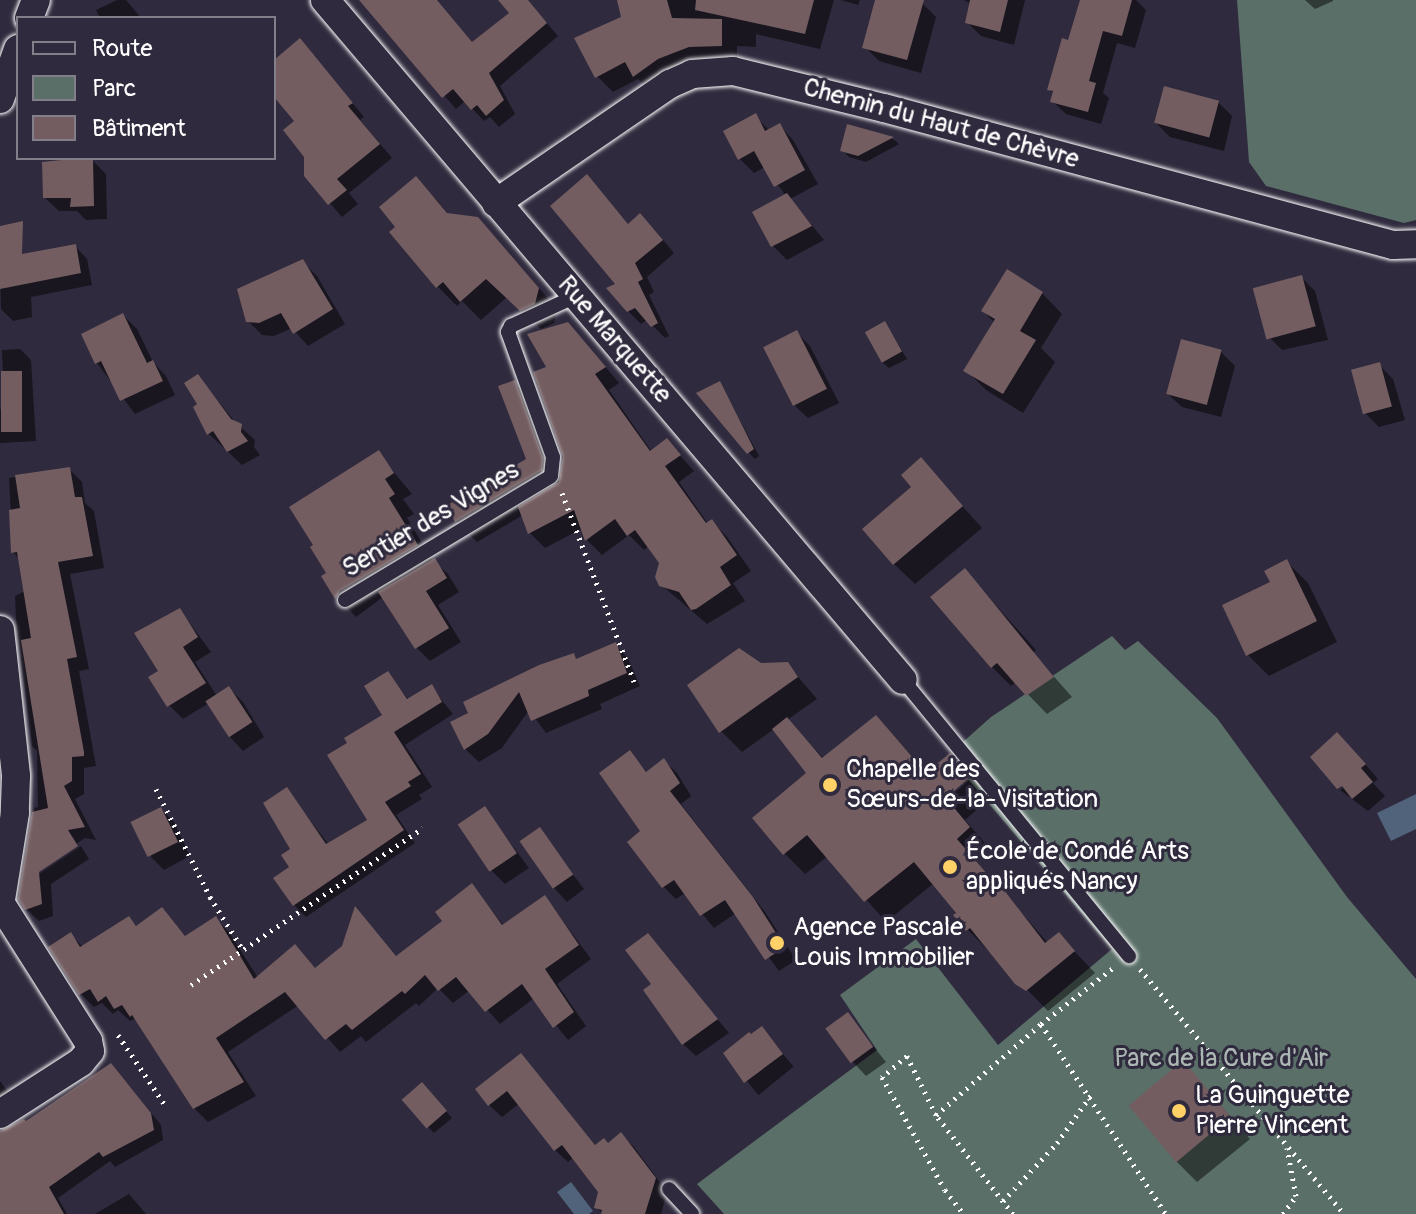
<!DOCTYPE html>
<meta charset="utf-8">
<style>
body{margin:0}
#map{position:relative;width:1416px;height:1214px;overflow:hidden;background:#2f2a3d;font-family:Pangolin,sans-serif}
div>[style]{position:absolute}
.green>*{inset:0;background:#5a6f68}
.water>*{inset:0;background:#50637b}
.shadow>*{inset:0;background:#0007;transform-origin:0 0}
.building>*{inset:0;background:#735d61;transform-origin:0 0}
.path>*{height:5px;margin-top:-2.5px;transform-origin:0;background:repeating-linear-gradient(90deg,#fff 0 2px,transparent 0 8px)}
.roads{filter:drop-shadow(0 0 2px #fff) drop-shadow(0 0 2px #fff)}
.lane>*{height:14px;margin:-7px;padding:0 7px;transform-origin:7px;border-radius:7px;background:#2f2a3d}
.street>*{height:28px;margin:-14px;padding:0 14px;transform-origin:14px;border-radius:14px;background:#2f2a3d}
.dots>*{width:22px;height:22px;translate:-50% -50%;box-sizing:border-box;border:4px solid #2f2a3d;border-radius:50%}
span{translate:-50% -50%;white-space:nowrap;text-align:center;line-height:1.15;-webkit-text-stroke:6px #2f2a3d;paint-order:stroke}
.street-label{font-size:26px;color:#fff}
.poi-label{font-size:26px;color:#fff}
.left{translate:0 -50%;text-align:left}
.park-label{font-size:26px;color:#acb7b4}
.legend{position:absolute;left:16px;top:16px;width:260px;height:144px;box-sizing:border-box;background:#2f2a3d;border:2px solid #827f8b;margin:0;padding:10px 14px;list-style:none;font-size:24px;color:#fff}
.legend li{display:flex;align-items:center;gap:16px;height:40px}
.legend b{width:40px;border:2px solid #827f8b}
</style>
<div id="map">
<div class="green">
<i style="clip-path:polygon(1237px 0,1416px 0,1416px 220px,1404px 223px,1266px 186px,1249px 162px)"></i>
<i style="clip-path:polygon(1112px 636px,1125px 650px,1138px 641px,1217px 718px,1347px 897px,1416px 979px,1416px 1214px,724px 1214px,697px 1184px,877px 1050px,840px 995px,916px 939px,998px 1045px,1112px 949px,968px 779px,973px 775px,954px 750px,991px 717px)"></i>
</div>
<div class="water">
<i style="clip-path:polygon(1416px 794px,1416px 829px,1391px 841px,1377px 813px)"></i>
<i style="clip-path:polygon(571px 1182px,593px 1211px,589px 1214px,574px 1214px,557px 1192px)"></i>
</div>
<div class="shadow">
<i style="clip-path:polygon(117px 0,126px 0,141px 18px,100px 18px,96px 10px)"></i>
<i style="clip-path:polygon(361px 0,437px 0,473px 44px,546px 22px,558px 36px,500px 86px,515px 114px,499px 127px,490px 117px,484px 121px,465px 101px,456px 109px)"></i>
<i style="clip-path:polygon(619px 0,834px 0,820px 49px,756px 34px,756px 47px,737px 46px,737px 61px,651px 92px,638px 79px,613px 92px,597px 76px,624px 18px)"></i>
<i style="clip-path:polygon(841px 0,860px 0,858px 5px)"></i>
<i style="clip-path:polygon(877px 0,922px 3px,936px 17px,921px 73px,879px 61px,865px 47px)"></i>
<i style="clip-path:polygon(964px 0,1025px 0,1014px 45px,981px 36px,967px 22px,971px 4px)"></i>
<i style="clip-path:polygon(1082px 0,1136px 0,1146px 10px,1135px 48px,1117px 43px,1103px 93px,1109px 98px,1101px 124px,1066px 114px,1052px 101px,1054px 94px,1049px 89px,1070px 42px)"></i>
<i style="clip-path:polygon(1305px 0,1333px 0,1333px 1px,1315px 9px)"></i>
<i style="clip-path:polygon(312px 54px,364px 117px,360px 120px,392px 158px,349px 193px,358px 204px,342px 217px,306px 176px,306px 156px,296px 121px,274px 94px,274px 63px)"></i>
<i style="clip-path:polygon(1218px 102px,1232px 116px,1224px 151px,1170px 137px,1156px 123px)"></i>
<i style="clip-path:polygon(755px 116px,770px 131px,780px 126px,793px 140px,818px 184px,790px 199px,824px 240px,787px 260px,773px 246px,755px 213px,786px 196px,765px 167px,754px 173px,740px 159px)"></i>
<i style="clip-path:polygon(849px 127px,893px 139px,899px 144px,866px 162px,849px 157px,843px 150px)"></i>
<i style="clip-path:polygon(92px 160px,106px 174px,107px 219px,86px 220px,77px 211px,59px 211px,45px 198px)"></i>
<i style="clip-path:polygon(599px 189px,629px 225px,653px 228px,674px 253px,647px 277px,654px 292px,649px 295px,669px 336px,665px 338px,647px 320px,641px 324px,628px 311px,618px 284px)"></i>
<i style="clip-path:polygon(435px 198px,449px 215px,477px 219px,497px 239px,557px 309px,554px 323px,541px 329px,507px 297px,481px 320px,462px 301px,457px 306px,438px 287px,391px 232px)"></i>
<i style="clip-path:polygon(75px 246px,87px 259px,92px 285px,31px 297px,32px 317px,13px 321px,1px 309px,0 264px)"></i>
<i style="clip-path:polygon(303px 262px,317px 276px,345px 324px,308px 346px,292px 328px,274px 336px,262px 335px,248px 321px)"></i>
<i style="clip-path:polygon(1301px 277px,1315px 291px,1328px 340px,1282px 350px,1269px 337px)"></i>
<i style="clip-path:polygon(1042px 293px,1062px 314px,1041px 348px,1055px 362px,1023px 413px,986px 390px,966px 370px,995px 323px,983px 311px)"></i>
<i style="clip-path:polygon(123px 315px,137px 329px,153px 362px,166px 376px,175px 395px,135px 414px,97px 363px)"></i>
<i style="clip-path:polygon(885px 323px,907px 359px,889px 368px,882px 362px)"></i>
<i style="clip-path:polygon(796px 332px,810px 346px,839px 403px,808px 418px,794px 405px)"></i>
<i style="clip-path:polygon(583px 340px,619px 383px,609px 390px,652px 452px,667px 441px,694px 471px,679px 482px,708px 524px,712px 521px,727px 537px,751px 571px,733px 583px,745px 601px,707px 624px,659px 583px,661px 562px,649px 546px,644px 550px,629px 535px,602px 555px,587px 540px,583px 528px,545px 548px,530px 533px,523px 515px,477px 542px,456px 521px,529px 460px,514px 382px,535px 403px,562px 477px,565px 457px,549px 368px)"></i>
<i style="clip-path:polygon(20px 349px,31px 360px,36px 441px,0 443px,0 408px,5px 417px,2px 350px)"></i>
<i style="clip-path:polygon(1221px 352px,1235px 366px,1221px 417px,1182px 407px,1168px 394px)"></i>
<i style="clip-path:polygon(1379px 365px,1393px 379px,1405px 420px,1379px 427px,1365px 413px)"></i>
<i style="clip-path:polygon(198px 376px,236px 423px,255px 440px,254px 447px,260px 455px,242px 465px,209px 434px,200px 405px)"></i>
<i style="clip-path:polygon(720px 383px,759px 456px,755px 459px,748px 452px)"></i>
<i style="clip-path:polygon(378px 453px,412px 494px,403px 499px,414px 514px,407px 518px,433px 561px,448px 574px,459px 592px,438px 605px,461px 642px,430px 661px,417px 648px,383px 597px,356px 617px,337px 597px,324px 576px,329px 573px)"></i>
<i style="clip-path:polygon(921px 460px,982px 528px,915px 584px,894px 564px)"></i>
<i style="clip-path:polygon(70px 470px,82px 482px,85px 503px,94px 511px,104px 568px,70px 574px,89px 669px,79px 671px,96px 766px,84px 768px,84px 794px,75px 799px,96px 840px,85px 838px,39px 869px,39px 874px,81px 846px,89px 859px,51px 884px,53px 916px,39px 921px,26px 909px,31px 835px,34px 808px,38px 807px,37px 751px,32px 746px,16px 620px,15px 596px,25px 591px,20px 560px,13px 552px,9px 478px)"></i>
<i style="clip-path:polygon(1287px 562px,1308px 583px,1337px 642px,1269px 676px,1248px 655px,1272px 583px)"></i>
<i style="clip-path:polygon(965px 571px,1036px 650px,1033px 653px,1072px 697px,1047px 714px,1016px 682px,1011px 686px,992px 667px)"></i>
<i style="clip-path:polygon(180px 610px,211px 652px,195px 662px,217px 696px,229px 688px,243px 702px,264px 737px,243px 751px,230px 737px,209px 703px,183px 719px,169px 705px,160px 672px)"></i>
<i style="clip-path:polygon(615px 645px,628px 658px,640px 686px,600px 704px,602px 709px,546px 733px,529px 710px,502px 748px,479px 762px,465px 749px,452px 723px,573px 656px,578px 661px)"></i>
<i style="clip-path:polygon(evenodd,787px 664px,817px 699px,787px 720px,824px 759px,876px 717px,928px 774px,950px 756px,971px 777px,989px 799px,965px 820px,990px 849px,976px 861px,1048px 943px,1059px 935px,1095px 973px,1048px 1011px,968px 930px,934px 883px,886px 922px,828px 856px,805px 874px,785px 854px,809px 773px,774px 729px,742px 752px,721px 731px,761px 665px,787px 664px,967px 778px,969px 780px,940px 806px,937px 803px,967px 778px)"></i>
<i style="clip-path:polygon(388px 674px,409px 700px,431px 687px,453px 714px,405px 745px,432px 787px,419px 795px,422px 799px,396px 815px,415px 843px,306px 917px,294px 905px,286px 789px,329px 845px,370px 821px,350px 743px,385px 715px)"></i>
<i style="clip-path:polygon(1351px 748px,1378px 779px,1373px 783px,1385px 796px,1368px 811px,1340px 790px,1351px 783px)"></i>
<i style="clip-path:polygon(630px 753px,648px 773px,664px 761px,677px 773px,691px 796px,681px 804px,765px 912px,796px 960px,779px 971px,736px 913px,714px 928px,685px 893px,676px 899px,663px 886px,643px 832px)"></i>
<i style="clip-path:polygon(161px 809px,174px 822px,190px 856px,164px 870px,151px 857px)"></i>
<i style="clip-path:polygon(485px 809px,529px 868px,505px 884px,491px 870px)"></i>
<i style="clip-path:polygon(539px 830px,584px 889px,567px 902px,554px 888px)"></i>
<i style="clip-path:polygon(472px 886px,504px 926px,545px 897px,591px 959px,557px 984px,586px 1026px,568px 1040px,534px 998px,500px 1024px,470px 990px,453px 1003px,438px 988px,419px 1006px,416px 1003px,366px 1042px,361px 1036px,340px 1052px,299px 1005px,228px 1052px,256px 1096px,208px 1122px,194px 1108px,142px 1027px,134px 1019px,130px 1021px,118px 1010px,113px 1014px,102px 1003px,94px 1007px,81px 994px,71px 935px,83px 947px,129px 919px,138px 927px,162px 910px,187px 938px,216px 919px,229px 932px,258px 978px,316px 970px,344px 948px,356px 909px,397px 957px,445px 922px)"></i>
<i style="clip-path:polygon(648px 936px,729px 1033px,696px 1056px,683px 1044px,654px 985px)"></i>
<i style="clip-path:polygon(848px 1015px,886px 1062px,866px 1076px,853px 1062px)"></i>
<i style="left:762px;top:1028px;width:50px;height:45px;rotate:51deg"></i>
<i style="clip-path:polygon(521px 1056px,596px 1146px,608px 1145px,621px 1135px,634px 1147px,667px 1192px,661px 1214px,603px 1214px,596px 1207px,601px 1192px,574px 1157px,568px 1162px,555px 1150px,520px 1103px,502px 1117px,489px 1105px)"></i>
<i style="clip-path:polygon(1183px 1062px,1250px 1139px,1197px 1182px,1176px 1161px)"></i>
<i style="clip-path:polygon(121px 1076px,161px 1125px,163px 1140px,115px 1167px,110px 1161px,58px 1198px,67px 1214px,0 1214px,0 1168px)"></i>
<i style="clip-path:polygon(0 1081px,17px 1105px,0 1123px)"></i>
<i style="clip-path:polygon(428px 1091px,452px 1118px,434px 1133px,428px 1127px)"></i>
<i style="clip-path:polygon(129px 1194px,146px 1214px,95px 1214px)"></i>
</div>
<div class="building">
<i style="clip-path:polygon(359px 0,437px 0,472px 42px,509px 13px,498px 0,528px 0,547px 23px,489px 73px,504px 100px,486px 116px,477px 105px,471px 110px,453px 89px,442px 98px)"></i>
<i style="clip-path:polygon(617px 0,667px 0,672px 18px,722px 19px,722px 46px,689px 47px,658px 59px,633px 77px,625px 62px,595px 78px,574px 38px,621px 17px)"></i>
<i style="clip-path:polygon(696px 0,814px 0,805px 34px,695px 10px)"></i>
<i style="clip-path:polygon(875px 0,924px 0,907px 60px,862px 48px)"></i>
<i style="clip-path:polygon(970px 0,1008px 0,1000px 32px,965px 23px)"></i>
<i style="clip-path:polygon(1080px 0,1132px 0,1122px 36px,1103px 31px,1089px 81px,1096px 83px,1088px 112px,1050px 102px,1053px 91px,1047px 90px,1062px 38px,1068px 40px)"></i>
<i style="clip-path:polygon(300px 38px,353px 103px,348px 106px,380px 144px,337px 179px,347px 190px,328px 205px,304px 176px,304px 157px,283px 130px,294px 121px,274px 97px,274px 60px)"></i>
<i style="left:1164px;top:86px;width:57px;height:38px;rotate:15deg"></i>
<i style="clip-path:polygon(756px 113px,765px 131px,780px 123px,805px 170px,774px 187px,754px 151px,738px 160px,723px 131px)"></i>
<i style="clip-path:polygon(847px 124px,894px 137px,858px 156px,840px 151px)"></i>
<i style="clip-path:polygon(82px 158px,93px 158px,94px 206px,70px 207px,71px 198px,43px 198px,42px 162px)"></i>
<i style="clip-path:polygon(587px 174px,628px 224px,640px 213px,663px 240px,635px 263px,643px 279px,638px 282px,658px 323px,651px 327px,635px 308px,627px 312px,606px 288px,615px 284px,550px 206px)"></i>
<i style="clip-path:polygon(416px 176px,447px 213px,478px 217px,539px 288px,535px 304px,520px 311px,486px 279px,460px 302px,443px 282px,436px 288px,389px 232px,395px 227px,379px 207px)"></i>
<i style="clip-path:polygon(787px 193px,812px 226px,771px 247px,752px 212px)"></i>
<i style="clip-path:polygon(23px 221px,22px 254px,76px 244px,81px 273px,0 289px,0 226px)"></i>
<i style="clip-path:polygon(303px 259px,333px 309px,293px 334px,281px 313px,259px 323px,246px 322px,237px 289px)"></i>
<i style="clip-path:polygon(1007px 269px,1043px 292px,1020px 331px,1036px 340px,1003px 394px,963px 371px,995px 319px,981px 311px)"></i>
<i style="left:1302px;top:275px;width:53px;height:51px;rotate:75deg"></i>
<i style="clip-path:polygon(123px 313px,147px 363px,153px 360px,163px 381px,120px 401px,101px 361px,95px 364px,81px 334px)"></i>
<i style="left:885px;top:321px;width:35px;height:23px;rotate:61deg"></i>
<i style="clip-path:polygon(568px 322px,606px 367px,595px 374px,650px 451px,667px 438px,681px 455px,665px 466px,706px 523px,712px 519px,737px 555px,720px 567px,731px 585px,696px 609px,691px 610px,679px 592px,659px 586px,655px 577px,659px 563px,635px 530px,627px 536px,615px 519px,585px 541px,574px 510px,528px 534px,518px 507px,559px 482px,563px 457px,533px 372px,546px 367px,527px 334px)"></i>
<i style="left:797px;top:330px;width:66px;height:38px;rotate:63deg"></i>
<i style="left:1181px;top:339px;width:42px;height:57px;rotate:15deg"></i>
<i style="left:1380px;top:362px;width:46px;height:30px;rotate:75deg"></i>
<i style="left:1px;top:371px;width:21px;height:61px"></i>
<i style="clip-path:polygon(198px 374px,231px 419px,242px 424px,241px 432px,248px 441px,227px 452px,213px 431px,207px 435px,193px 407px,197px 404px,184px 383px)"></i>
<i style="clip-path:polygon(515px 380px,543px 458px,542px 470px,455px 522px,446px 506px,526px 459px,498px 386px)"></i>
<i style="clip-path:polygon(720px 381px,754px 449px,747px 454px,696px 393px)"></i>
<i style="clip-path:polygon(379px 450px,394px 473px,385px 479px,395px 494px,389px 498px,418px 545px,340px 591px,335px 599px,321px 576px,326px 573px,310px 547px,313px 545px,289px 507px)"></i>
<i style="clip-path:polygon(921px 457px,963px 506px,893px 565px,862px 529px,911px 487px,901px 475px)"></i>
<i style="clip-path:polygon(70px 467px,75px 497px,82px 497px,93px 556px,58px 562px,77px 657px,67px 659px,84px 752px,84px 756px,72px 757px,72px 781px,64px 786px,85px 827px,68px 830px,78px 846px,39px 872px,42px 904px,25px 910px,18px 899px,32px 812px,48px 808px,21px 640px,31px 638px,17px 552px,11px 553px,9px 510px,20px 508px,15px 475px)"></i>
<i style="clip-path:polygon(435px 558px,447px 578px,426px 591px,449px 628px,415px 649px,378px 592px)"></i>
<i style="clip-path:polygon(1287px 559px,1317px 621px,1246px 656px,1222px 605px,1270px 582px,1264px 571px)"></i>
<i style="clip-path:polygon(965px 568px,1054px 677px,1026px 696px,997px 663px,991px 668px,930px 597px)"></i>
<i style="clip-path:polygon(180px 608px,198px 637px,183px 647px,206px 683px,167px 707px,148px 677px,158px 671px,134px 633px)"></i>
<i style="clip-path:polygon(616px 642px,627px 673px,588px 690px,589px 696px,531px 721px,519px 692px,488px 734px,464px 750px,450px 722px,468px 713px,463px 702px,539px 665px,574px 653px,576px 659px)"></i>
<i style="clip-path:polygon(739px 648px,761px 663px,788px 662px,798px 677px,719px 733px,687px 685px)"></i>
<i style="clip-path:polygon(388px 671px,407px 699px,432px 684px,442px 702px,394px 732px,421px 774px,408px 782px,411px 786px,385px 802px,404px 830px,293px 906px,273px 878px,289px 867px,281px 855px,290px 849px,263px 803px,287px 787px,326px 844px,367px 820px,327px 755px,347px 743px,344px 738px,382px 715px,364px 686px)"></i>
<i style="left:229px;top:686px;width:43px;height:28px;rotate:57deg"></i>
<i style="clip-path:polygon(876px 715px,926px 773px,950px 753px,970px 777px,946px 798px,970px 827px,957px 839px,995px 883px,997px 881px,1045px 943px,1059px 932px,1075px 951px,1026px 991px,1015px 984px,970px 928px,966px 931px,953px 915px,956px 913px,914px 862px,864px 902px,807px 835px,783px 855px,752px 818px,806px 773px,772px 729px,787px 717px,822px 758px)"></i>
<i style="clip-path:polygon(1337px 732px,1366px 764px,1361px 768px,1373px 782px,1352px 799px,1342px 786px,1337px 789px,1310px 757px)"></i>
<i style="clip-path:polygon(630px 750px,646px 772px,664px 758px,680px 783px,670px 791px,753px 897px,785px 947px,765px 960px,725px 900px,700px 916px,674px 880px,662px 888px,627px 842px,640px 831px,599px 773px)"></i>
<i style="left:485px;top:806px;width:57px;height:33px;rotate:56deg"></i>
<i style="left:161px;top:807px;width:39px;height:34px;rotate:64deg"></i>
<i style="left:540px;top:827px;width:58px;height:25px;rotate:55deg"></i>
<i style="clip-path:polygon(472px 883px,502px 925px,545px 895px,579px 945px,545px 969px,574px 1012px,553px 1028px,522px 984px,485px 1012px,456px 977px,438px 991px,425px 975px,405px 994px,402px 991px,352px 1030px,346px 1024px,325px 1040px,285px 992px,216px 1038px,244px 1082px,193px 1109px,132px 1015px,130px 1017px,122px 1005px,114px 1009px,106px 996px,98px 1002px,90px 989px,79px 995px,48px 947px,71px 932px,80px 947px,129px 916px,136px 926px,162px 907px,185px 936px,216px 916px,254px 979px,295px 944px,315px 968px,342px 946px,355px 906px,396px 956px,442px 921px,435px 912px)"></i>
<i style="clip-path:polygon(648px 933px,718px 1019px,682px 1045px,643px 990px,651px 984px,625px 950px)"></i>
<i style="left:848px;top:1012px;width:43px;height:28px;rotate:54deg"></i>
<i style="clip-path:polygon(762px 1026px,783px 1054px,744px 1083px,723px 1053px,749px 1032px,751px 1034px)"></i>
<i style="clip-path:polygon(521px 1053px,595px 1145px,604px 1138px,608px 1143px,621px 1132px,656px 1178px,645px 1214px,601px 1214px,602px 1210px,594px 1208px,598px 1192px,562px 1145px,554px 1151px,507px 1091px,488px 1106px,475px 1089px)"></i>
<i style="left:1183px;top:1060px;width:74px;height:71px;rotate:50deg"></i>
<i style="clip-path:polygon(111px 1063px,151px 1113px,154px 1130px,103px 1157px,99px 1152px,49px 1187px,64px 1214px,0 1214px,0 1131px,24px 1119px,26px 1121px)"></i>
<i style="left:422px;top:1082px;width:38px;height:27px;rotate:49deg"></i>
</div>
<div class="path">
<i style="left:562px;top:493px;width:202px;rotate:69.1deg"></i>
<i style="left:156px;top:789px;width:121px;rotate:63.4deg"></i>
<i style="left:210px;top:897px;width:62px;rotate:58.1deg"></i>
<i style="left:1140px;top:969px;width:319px;rotate:50.2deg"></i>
<i style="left:191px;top:985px;width:280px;rotate:-34.1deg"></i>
<i style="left:1041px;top:1024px;width:227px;rotate:56.7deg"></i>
<i style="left:118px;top:1035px;width:84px;rotate:56.1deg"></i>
<i style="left:936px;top:1115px;width:66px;rotate:-116.2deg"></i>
<i style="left:907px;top:1056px;width:33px;rotate:140deg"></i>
<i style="left:882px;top:1077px;width:129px;rotate:60.9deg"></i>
<i style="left:945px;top:1190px;width:31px;rotate:52deg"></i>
<i style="left:1003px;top:1201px;width:79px;rotate:-47deg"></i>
<i style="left:1057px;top:1143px;width:59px;rotate:-54.7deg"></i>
<i style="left:1013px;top:1214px;width:125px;rotate:-127.9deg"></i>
<i style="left:936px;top:1115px;width:139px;rotate:-40.9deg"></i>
<i style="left:1041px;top:1024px;width:91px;rotate:-37.9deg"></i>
<i style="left:1283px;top:1214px;width:22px;rotate:-54deg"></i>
<i style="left:1296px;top:1196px;width:49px;rotate:-100.6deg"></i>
</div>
<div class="roads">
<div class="lane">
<i style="left:345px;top:600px;width:240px;rotate:-31deg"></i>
<i style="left:551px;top:476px;width:19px;rotate:-84deg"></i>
<i style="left:553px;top:457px;width:133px;rotate:-109.8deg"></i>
<i style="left:508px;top:332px;width:7px;rotate:-63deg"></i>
<i style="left:511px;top:326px;width:72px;rotate:-24.8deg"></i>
<i style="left:903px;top:680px;width:357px;rotate:50.7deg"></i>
<i style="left:669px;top:1189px;width:34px;rotate:47deg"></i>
</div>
<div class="street">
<i style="left:325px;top:0;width:892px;rotate:49.64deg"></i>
<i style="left:29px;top:18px;width:19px;rotate:-69deg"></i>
<i style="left:0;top:99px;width:53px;rotate:-70.2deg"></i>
<i style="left:496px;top:203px;width:211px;rotate:-34.4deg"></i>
<i style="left:670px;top:84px;width:24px;rotate:-24deg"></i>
<i style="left:692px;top:74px;width:41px;rotate:-4.2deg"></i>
<i style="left:733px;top:71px;width:155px;rotate:13.8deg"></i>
<i style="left:884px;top:108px;width:527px;rotate:15.06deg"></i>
<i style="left:1393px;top:245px;width:23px;rotate:-2deg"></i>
<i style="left:0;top:630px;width:147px;rotate:83.7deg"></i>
<i style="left:16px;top:776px;width:37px;rotate:92deg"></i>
<i style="left:15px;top:813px;width:94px;rotate:99.2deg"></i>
<i style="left:0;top:1114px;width:96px;rotate:-32.7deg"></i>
<i style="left:81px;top:1062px;width:14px;rotate:-51deg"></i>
<i style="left:90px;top:1051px;width:10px;rotate:-101deg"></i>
<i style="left:88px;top:1041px;width:162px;rotate:-122.4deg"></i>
</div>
</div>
<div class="dots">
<i style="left:830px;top:785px;background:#ffd166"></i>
<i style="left:950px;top:867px;background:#ffd166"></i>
<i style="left:777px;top:943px;background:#ffd166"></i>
<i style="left:1179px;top:1111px;background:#ffd166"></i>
</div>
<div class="street-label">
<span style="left:941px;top:124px;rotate:15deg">Chemin du Haut de Chèvre</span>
<span style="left:614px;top:340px;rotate:49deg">Rue Marquette</span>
<span style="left:431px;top:520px;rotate:-31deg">Sentier des Vignes</span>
</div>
<div class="poi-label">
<span class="left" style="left:846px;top:785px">Chapelle des<br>Sœurs-de-la-Visitation</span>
<span class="left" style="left:966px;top:867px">École de Condé Arts<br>appliqués Nancy</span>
<span class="left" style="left:793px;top:943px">Agence Pascale<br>Louis Immobilier</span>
<span class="left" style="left:1195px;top:1111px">La Guinguette<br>Pierre Vincent</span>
</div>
<div class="park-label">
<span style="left:1221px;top:1059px">Parc de la Cure d'Air</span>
</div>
<ul class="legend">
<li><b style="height:10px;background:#2f2a3d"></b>Route</li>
<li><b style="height:22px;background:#5a6f68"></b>Parc</li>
<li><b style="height:22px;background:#735d61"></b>Bâtiment</li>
</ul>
</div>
